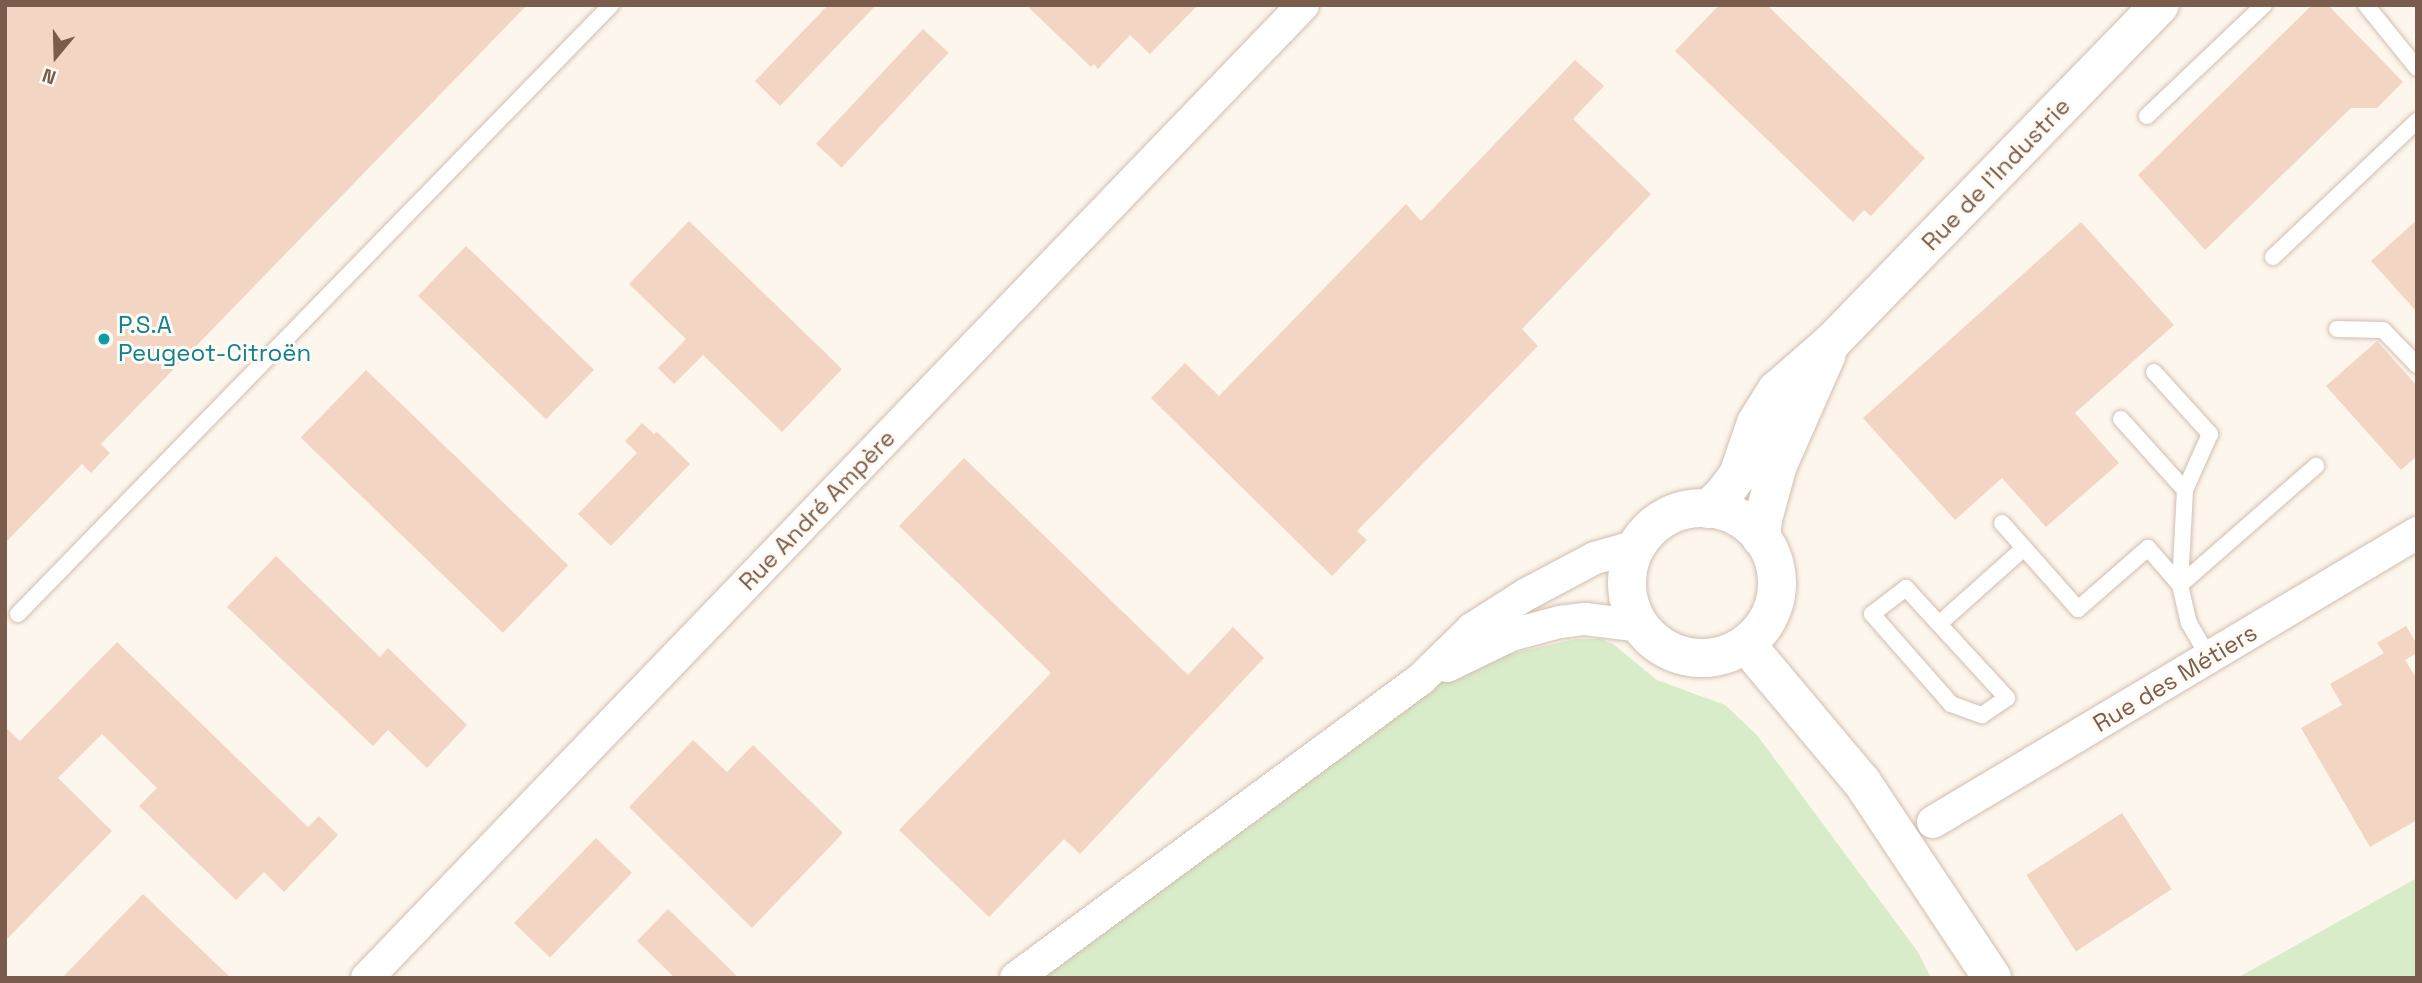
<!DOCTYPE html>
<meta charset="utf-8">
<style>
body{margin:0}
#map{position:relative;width:2422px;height:983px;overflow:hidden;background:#fdf6ec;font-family:"Space Grotesk",sans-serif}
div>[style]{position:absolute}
.green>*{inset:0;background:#d8ecc9}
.building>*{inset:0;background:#f3d5c3;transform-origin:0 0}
.roads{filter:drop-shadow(0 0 2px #d1beb0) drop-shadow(0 0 2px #d1beb0)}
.service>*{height:16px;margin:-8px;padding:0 8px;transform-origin:8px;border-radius:8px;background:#fff}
.minor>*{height:32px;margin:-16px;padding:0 16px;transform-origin:16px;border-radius:16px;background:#fff}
.tertiary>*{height:38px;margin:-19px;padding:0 19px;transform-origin:19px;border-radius:19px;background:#fff}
.tertiary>.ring{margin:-19px;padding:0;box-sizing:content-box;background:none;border:38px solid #fff;border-radius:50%}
.dots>*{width:19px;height:19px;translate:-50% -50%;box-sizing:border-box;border:4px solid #fffaf3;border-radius:50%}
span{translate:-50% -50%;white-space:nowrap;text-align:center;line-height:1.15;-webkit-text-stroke:6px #fffaf3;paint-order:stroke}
.street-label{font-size:24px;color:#7a5c4d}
.culture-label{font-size:24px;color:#0d838f}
.left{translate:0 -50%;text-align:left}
.frame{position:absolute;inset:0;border:7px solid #7a5c4d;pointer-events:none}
.north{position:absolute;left:21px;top:21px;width:70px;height:70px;-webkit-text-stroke:5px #fffaf3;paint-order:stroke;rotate:199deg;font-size:19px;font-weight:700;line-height:28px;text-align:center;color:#7a5c4d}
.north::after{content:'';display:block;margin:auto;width:24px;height:32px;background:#7a5c4d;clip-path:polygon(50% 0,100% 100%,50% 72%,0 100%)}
</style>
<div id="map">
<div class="green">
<i style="clip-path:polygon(1576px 639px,1600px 639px,1613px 644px,1657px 680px,1725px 705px,1756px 734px,1918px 952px,1931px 978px,1016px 978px,1421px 674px)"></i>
<i style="clip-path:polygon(2417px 878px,2417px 978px,2237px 978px)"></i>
</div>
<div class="building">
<i style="clip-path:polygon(5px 5px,527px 5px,101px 444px,110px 453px,91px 473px,82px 464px,5px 543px)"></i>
<i style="clip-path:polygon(828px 5px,876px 5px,780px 106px,755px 81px)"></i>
<i style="clip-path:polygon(1026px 5px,1198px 5px,1150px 54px,1130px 35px,1098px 69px,1094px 64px,1091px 67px)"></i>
<i style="clip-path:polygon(1719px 5px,1767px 5px,1925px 158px,1871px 216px,1864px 210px,1853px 222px,1675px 51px)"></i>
<i style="clip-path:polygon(2312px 5px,2328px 5px,2403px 82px,2377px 108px,2351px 108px,2205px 250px,2138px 175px)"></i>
<i style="left:923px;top:29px;width:35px;height:157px;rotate:43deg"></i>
<i style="clip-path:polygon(1575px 60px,1604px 86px,1573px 119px,1651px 194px,1522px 329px,1538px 346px,1357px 531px,1367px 540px,1332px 576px,1151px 398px,1185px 363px,1219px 396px,1406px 204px,1421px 221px)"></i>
<i style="clip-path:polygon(2417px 220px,2417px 312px,2371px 261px)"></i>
<i style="clip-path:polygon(689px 221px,842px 369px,782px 432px,703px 355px,674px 384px,658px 368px,686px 339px,629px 284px)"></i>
<i style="clip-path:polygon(2081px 222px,2174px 325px,2075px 413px,2119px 463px,2046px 527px,2002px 478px,1955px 520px,1863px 418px)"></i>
<i style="left:466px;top:246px;width:178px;height:69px;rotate:44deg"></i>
<i style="clip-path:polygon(2377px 341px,2417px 386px,2417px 456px,2401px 470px,2326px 386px)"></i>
<i style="left:366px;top:370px;width:281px;height:94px;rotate:44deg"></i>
<i style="clip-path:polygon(642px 423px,654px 434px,657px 432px,690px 464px,611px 546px,578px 514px,637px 453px,625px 441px)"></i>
<i style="clip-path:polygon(964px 458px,1188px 675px,1233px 627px,1264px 658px,1080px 854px,1064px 839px,989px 917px,899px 830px,1051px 673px,899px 526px)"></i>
<i style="clip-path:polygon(276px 556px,380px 657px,388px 648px,467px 725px,427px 768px,388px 730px,373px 746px,227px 607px)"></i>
<i style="clip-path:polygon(2406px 626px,2417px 644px,2417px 653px,2405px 660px,2417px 679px,2417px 820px,2370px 847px,2301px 728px,2342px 705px,2330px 684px,2384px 653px,2377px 643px)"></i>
<i style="clip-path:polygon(117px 642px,308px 827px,319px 816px,338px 835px,284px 892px,264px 872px,236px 900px,139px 806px,157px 788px,102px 734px,58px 778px,112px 831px,5px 941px,5px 727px,20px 741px)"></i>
<i style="clip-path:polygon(693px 740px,727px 772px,753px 745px,843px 833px,752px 928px,629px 807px)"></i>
<i style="left:2122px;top:813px;width:91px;height:114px;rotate:57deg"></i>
<i style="left:596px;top:838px;width:50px;height:118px;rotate:44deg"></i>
<i style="clip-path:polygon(143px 894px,231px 978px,62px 978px)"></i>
<i style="clip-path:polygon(668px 909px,739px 978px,675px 978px,637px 941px)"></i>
</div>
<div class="roads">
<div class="service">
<i style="left:2366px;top:5px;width:81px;rotate:51deg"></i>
<i style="left:2147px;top:116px;width:161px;rotate:-43.5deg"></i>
<i style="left:2273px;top:257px;width:198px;rotate:-43.4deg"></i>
<i style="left:2337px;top:329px;width:46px;rotate:1.2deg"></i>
<i style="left:2383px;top:330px;width:49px;rotate:45.8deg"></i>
<i style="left:2154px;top:372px;width:84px;rotate:47.9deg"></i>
<i style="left:2210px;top:434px;width:61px;rotate:114.1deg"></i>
<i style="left:2121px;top:419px;width:96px;rotate:48deg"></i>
<i style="left:2185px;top:490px;width:95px;rotate:93deg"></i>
<i style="left:2180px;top:585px;width:39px;rotate:77deg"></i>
<i style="left:2189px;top:623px;width:39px;rotate:60deg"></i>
<i style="left:2002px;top:523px;width:115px;rotate:48.5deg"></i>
<i style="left:2078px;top:609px;width:93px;rotate:-41.1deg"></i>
<i style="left:2148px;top:548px;width:49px;rotate:49.1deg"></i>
<i style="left:2180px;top:585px;width:181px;rotate:-41.2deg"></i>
<i style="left:18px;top:614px;width:850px;rotate:-45.76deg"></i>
<i style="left:1939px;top:624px;width:49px;rotate:-132.5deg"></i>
<i style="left:1906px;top:588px;width:43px;rotate:142.6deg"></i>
<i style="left:1872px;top:614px;width:120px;rotate:48.7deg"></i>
<i style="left:1951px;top:704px;width:33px;rotate:20deg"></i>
<i style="left:1982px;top:715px;width:30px;rotate:-34deg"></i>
<i style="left:2007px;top:698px;width:100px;rotate:-132.6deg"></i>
<i style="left:1939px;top:624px;width:114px;rotate:-41.8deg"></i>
</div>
<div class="minor">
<i style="left:1447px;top:666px;width:71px;rotate:-25.8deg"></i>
<i style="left:1511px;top:635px;width:51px;rotate:-14.9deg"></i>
<i style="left:1560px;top:622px;width:25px;rotate:-7deg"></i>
<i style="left:1585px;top:619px;width:56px;rotate:7.1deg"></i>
<i style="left:1933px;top:822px;width:564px;rotate:-30.84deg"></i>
<i style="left:367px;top:978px;width:1350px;rotate:-46.11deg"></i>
<i style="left:1016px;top:978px;width:503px;rotate:-36.44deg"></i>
<i style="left:1421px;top:679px;width:71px;rotate:-44.4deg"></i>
<i style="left:1472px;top:629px;width:65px;rotate:-32.5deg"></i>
<i style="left:1527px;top:594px;width:77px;rotate:-27.9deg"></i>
<i style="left:1595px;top:558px;width:44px;rotate:-15.9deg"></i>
</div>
<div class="tertiary">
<i class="ring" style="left:1627px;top:508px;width:112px;height:112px"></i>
<i style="left:1708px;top:509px;width:21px;rotate:-43deg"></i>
<i style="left:1723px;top:495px;width:25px;rotate:-53deg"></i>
<i style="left:1738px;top:475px;width:55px;rotate:-70.9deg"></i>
<i style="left:1756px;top:423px;width:39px;rotate:-58deg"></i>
<i style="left:1777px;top:390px;width:73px;rotate:-41.1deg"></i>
<i style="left:1832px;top:342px;width:470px;rotate:-45.8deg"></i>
<i style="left:1761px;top:538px;width:19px;rotate:-84deg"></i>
<i style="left:1763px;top:519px;width:56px;rotate:-74.5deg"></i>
<i style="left:1778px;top:465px;width:121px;rotate:-66.2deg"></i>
<i style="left:1746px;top:644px;width:180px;rotate:50deg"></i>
<i style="left:1862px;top:782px;width:235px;rotate:56.4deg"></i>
</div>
</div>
<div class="dots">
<i style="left:104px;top:339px;background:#0f9aa8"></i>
</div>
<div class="street-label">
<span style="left:1996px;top:174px;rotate:-46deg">Rue de l'Industrie</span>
<span style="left:817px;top:510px;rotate:-46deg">Rue André Ampère</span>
<span style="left:2175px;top:678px;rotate:-31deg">Rue des Métiers</span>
</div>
<div class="culture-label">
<span class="left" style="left:118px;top:339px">P.S.A<br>Peugeot-Citroën</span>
</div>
<div class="frame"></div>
<div class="north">N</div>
</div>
